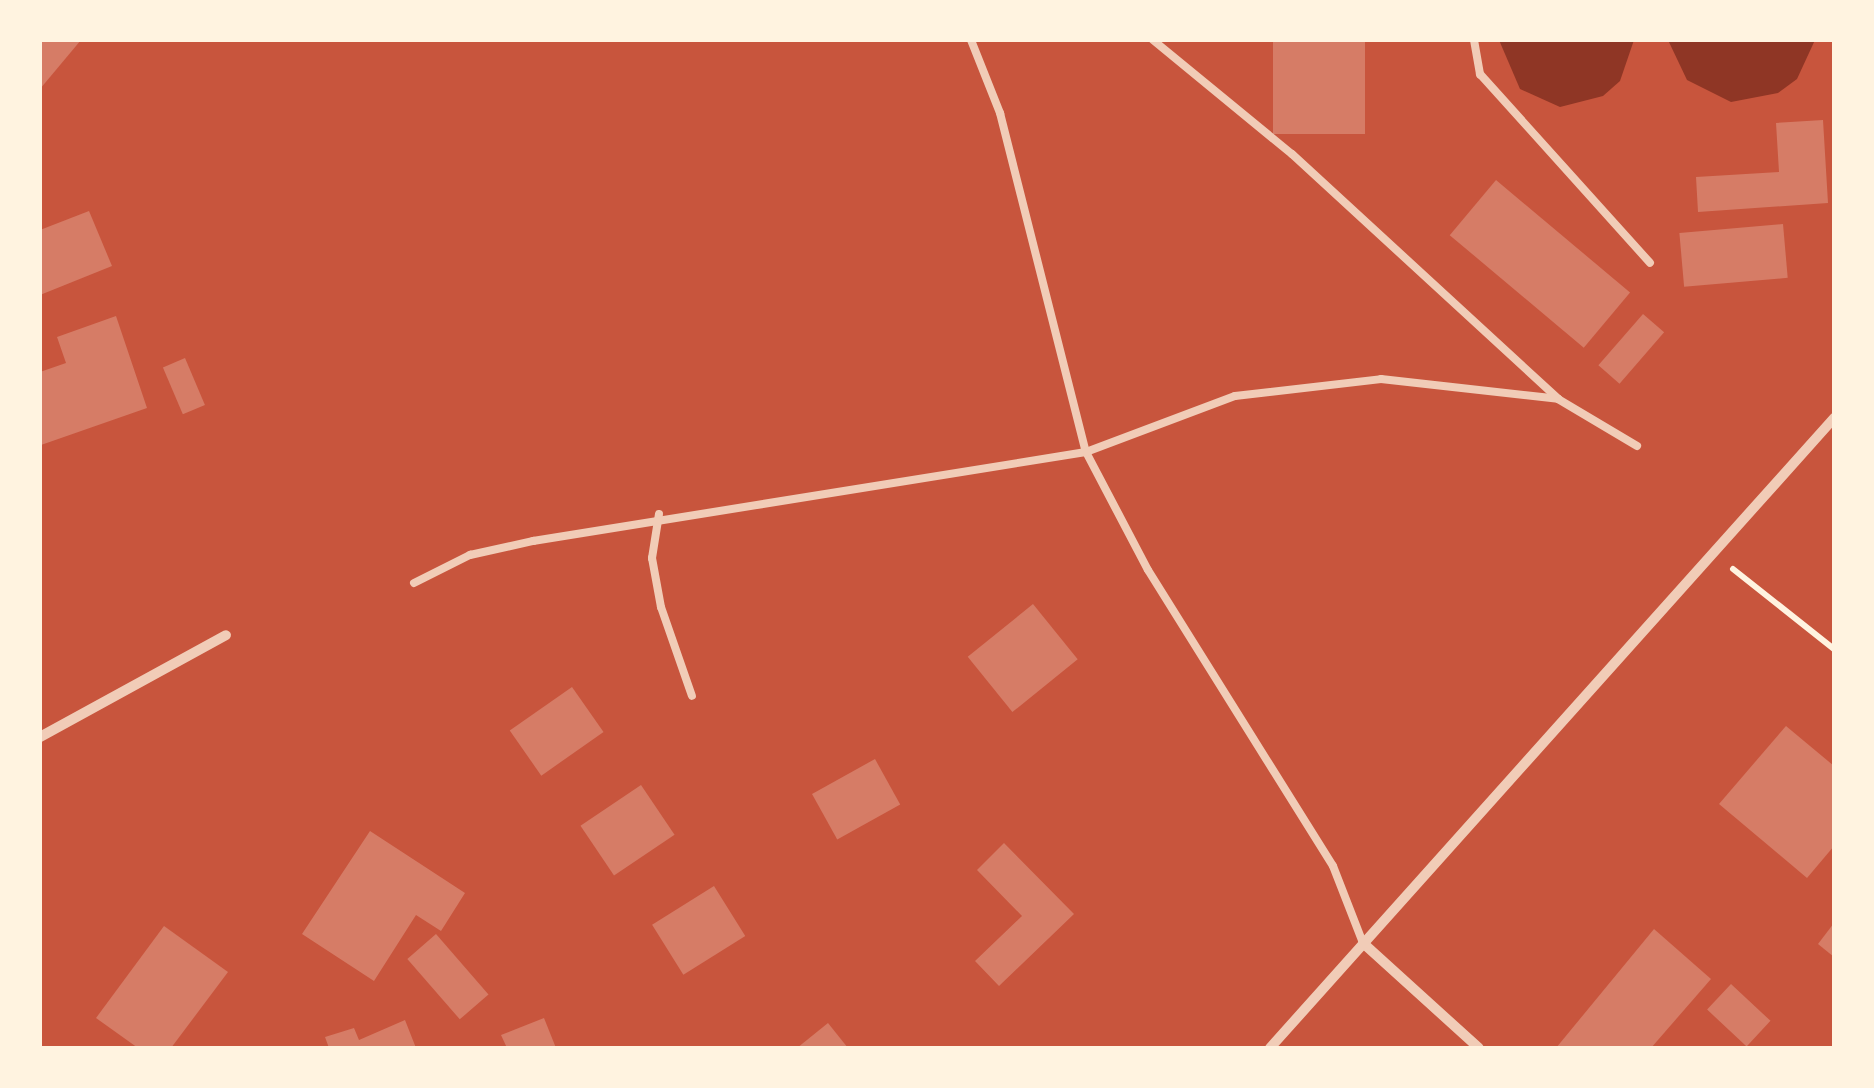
<!DOCTYPE html>
<style>
body{margin:0}
#map{position:relative;width:1874px;height:1088px;overflow:hidden;background:#c8553d;font-family:"Varela Round",sans-serif}
div>[style]{position:absolute}
.water>*{inset:0;background:#8f3625}
.building>*{inset:0;background:#d67c66;transform-origin:0 0}
.path>*{height:6px;margin:-3px;padding:0 3px;transform-origin:3px;border-radius:3px;background:#fff3e0}
.service>*{height:8px;margin:-4px;padding:0 4px;transform-origin:4px;border-radius:4px;background:#f1ccb7}
.minor>*{height:10px;margin:-5px;padding:0 5px;transform-origin:5px;border-radius:5px;background:#f1ccb7}
span{translate:-50% -50%;white-space:nowrap;text-align:center;line-height:1.15;-webkit-text-stroke:8px #fff3e0;paint-order:stroke}
.frame{position:absolute;inset:0;border:42px solid #fff3e0;pointer-events:none}
</style>
<div id="map">
<div class="water">
<i style="clip-path:polygon(1499px 40px,1634px 40px,1620px 81px,1603px 96px,1560px 107px,1520px 89px)"></i>
<i style="clip-path:polygon(1668px 40px,1815px 40px,1797px 79px,1778px 93px,1731px 102px,1687px 80px)"></i>
</div>
<div class="building">
<i style="clip-path:polygon(40px 40px,81px 40px,40px 89px)"></i>
<i style="left:1273px;top:40px;width:92px;height:94px"></i>
<i style="clip-path:polygon(1823px 120px,1828px 203px,1698px 212px,1696px 177px,1779px 172px,1776px 123px)"></i>
<i style="left:1496px;top:180px;width:175px;height:72px;rotate:40deg"></i>
<i style="clip-path:polygon(89px 211px,112px 266px,40px 295px,40px 230px)"></i>
<i style="left:1783px;top:224px;width:54px;height:104px;rotate:85deg"></i>
<i style="left:1643px;top:314px;width:28px;height:68px;rotate:41deg"></i>
<i style="clip-path:polygon(116px 316px,147px 408px,41px 445px,40px 372px,66px 363px,57px 337px)"></i>
<i style="left:185px;top:358px;width:51px;height:24px;rotate:67deg"></i>
<i style="left:1033px;top:604px;width:71px;height:84px;rotate:51deg"></i>
<i style="left:572px;top:687px;width:55px;height:76px;rotate:55deg"></i>
<i style="clip-path:polygon(1786px 726px,1834px 766px,1834px 846px,1807px 878px,1719px 804px)"></i>
<i style="left:875px;top:759px;width:52px;height:72px;rotate:61deg"></i>
<i style="left:641px;top:785px;width:60px;height:73px;rotate:56deg"></i>
<i style="clip-path:polygon(370px 831px,465px 893px,441px 931px,416px 915px,374px 981px,302px 934px)"></i>
<i style="clip-path:polygon(1004px 843px,1074px 914px,999px 986px,975px 961px,1022px 916px,977px 870px)"></i>
<i style="left:714px;top:886px;width:59px;height:73px;rotate:58deg"></i>
<i style="clip-path:polygon(1834px 923px,1834px 957px,1818px 944px)"></i>
<i style="clip-path:polygon(164px 926px,228px 972px,171px 1048px,138px 1048px,96px 1018px)"></i>
<i style="clip-path:polygon(1654px 929px,1711px 979px,1651px 1048px,1556px 1048px)"></i>
<i style="left:436px;top:934px;width:80px;height:38px;rotate:49deg"></i>
<i style="left:1731px;top:984px;width:54px;height:35px;rotate:43deg"></i>
<i style="clip-path:polygon(544px 1018px,556px 1048px,507px 1048px,501px 1035px)"></i>
<i style="clip-path:polygon(405px 1020px,416px 1048px,329px 1048px,325px 1037px,354px 1028px,359px 1040px)"></i>
<i style="clip-path:polygon(828px 1023px,848px 1048px,797px 1048px)"></i>
</div>
<div class="path">
<i style="left:1733px;top:569px;width:129px;rotate:38.4deg"></i>
</div>
<div class="service">
<i style="left:971px;top:40px;width:79px;rotate:68.3deg"></i>
<i style="left:1000px;top:113px;width:350px;rotate:75.8deg"></i>
<i style="left:1086px;top:452px;width:133px;rotate:62.3deg"></i>
<i style="left:1148px;top:570px;width:349px;rotate:58deg"></i>
<i style="left:1333px;top:866px;width:83px;rotate:68.7deg"></i>
<i style="left:1153px;top:40px;width:180px;rotate:39.4deg"></i>
<i style="left:1292px;top:154px;width:362px;rotate:42.6deg"></i>
<i style="left:1474px;top:40px;width:35px;rotate:80deg"></i>
<i style="left:1480px;top:74px;width:254px;rotate:48deg"></i>
<i style="left:659px;top:514px;width:45px;rotate:99deg"></i>
<i style="left:652px;top:558px;width:50px;rotate:79.6deg"></i>
<i style="left:661px;top:607px;width:94px;rotate:70.8deg"></i>
<i style="left:414px;top:583px;width:63px;rotate:-26.6deg"></i>
<i style="left:470px;top:555px;width:65px;rotate:-12.5deg"></i>
<i style="left:533px;top:541px;width:560px;rotate:-9.14deg"></i>
<i style="left:1086px;top:452px;width:159px;rotate:-20.6deg"></i>
<i style="left:1235px;top:396px;width:147px;rotate:-6.6deg"></i>
<i style="left:1381px;top:379px;width:178px;rotate:6.4deg"></i>
<i style="left:1558px;top:399px;width:92px;rotate:30.7deg"></i>
</div>
<div class="minor">
<i style="left:40px;top:737px;width:212px;rotate:-28.7deg"></i>
<i style="left:1363px;top:943px;width:156px;rotate:42.2deg"></i>
<i style="left:1270px;top:1048px;width:846px;rotate:-48.16deg"></i>
</div>
<div class="frame"></div>
</div>
